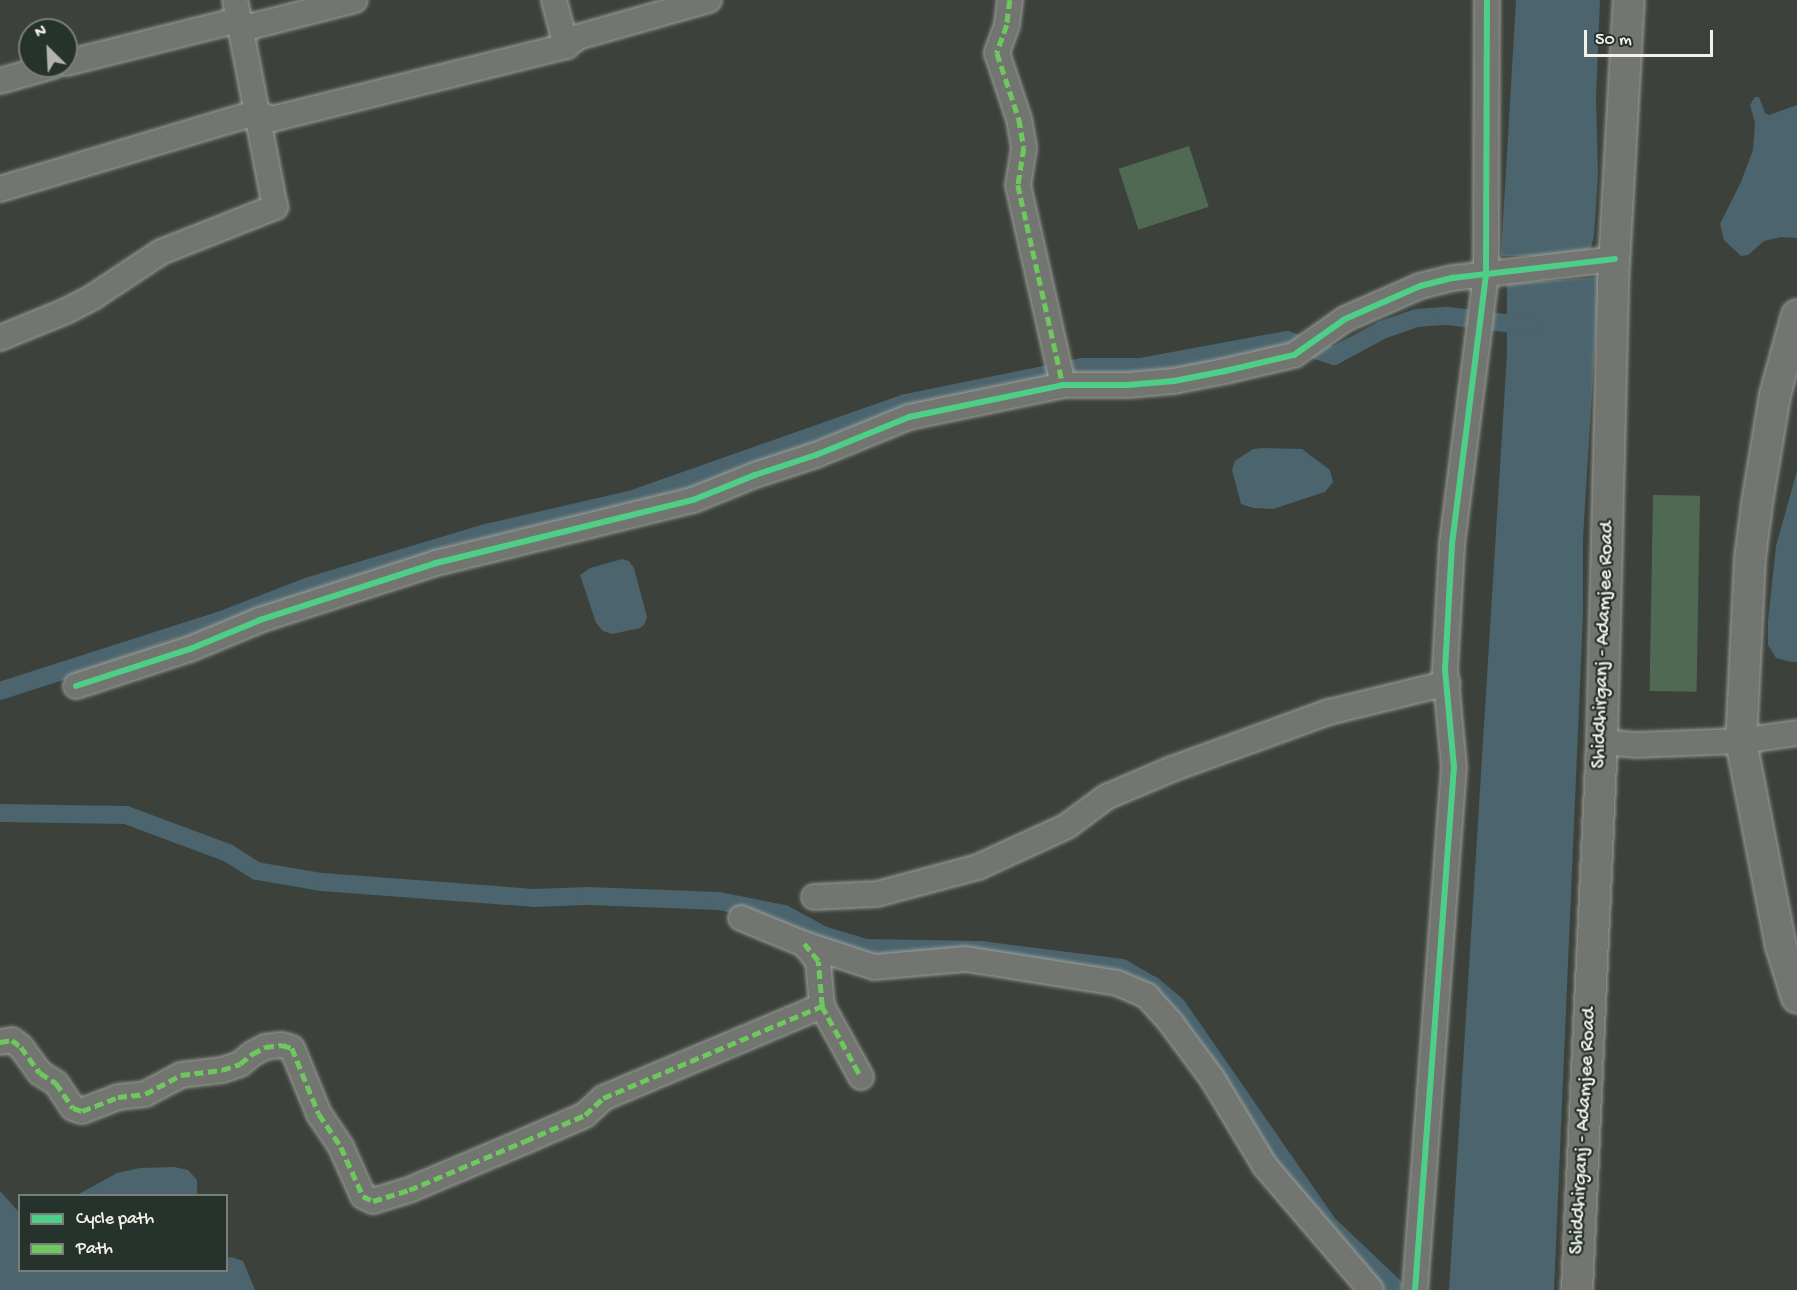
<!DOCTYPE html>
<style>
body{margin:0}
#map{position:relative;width:1797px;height:1290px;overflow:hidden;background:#3c413b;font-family:"Gochi Hand",sans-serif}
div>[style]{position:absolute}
.green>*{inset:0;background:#4f6953;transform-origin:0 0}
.water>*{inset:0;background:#4b646d}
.canal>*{height:18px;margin:-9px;padding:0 9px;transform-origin:9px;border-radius:9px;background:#4b646d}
.roads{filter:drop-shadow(0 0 2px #9fa19c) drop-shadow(0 0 2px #9fa19c)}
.minor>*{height:24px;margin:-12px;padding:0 12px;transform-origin:12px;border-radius:12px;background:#737570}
.major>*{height:30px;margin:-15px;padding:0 15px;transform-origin:15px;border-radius:15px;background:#737570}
.quiet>*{height:4.5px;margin-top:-2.25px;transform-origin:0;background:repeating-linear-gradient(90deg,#6dc95d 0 9px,transparent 0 13.5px)}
.cycleway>*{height:6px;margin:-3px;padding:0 3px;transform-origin:3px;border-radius:3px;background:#4dcf88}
span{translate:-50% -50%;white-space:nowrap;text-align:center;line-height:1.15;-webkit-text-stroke:4.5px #26332d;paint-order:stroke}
.street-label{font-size:20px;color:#f4f1e8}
.legend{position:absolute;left:18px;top:1194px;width:210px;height:78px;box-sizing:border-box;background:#26332d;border:2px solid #787f78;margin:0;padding:8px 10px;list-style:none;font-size:18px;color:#f4f1e8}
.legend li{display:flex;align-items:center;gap:12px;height:30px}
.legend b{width:30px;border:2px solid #787f78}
.north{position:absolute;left:18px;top:18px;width:60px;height:60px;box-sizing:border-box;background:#26332d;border:2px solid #787f78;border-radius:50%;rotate:336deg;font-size:16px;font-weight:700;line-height:24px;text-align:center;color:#f4f1e8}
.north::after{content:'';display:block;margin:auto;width:21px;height:27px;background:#b4b3ab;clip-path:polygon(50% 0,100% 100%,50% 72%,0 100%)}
.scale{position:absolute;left:1584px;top:30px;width:129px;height:27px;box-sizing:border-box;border:3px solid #f4f1e8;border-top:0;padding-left:8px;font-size:18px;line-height:21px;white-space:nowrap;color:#f4f1e8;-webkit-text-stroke:4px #26332d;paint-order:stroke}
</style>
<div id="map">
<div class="green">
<i style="left:1189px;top:146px;width:64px;height:74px;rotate:72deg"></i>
<i style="left:1653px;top:495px;width:47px;height:196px;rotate:1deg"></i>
</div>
<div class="water">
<i style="clip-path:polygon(1516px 0,1600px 0,1596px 98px,1598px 175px,1594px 235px,1591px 248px,1584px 256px,1501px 256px)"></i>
<i style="clip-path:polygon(1755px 97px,1759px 97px,1765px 113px,1769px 115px,1797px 105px,1797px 238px,1781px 237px,1764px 241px,1748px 255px,1741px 256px,1724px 240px,1720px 224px,1741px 182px,1753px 150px,1755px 123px,1750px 105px)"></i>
<i style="clip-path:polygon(1599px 277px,1583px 538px,1583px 614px,1554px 1290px,1449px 1290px,1507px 354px,1507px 284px)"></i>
<i style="clip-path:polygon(1264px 448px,1302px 449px,1330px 470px,1333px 482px,1325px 492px,1273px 509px,1253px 508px,1241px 504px,1232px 470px,1235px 461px,1253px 449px)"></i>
<i style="clip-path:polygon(1797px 471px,1797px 662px,1791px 662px,1776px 658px,1768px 645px,1768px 621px,1776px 546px)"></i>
<i style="clip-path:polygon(622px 559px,629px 561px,634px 568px,647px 617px,644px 625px,640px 628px,612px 634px,603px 631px,596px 623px,580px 575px,590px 568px)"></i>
<i style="clip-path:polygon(174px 1167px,188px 1170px,197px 1180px,197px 1195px,77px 1195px,117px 1173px,140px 1168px)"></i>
<i style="clip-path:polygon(0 1191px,19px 1212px,20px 1270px,226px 1270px,227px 1258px,231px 1257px,243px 1261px,255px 1290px,0 1290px)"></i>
</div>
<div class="canal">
<i style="left:0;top:691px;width:238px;rotate:-17.8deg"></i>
<i style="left:227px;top:618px;width:88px;rotate:-21.3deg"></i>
<i style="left:309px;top:586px;width:185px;rotate:-16.7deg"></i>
<i style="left:486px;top:533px;width:151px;rotate:-13deg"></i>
<i style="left:633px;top:499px;width:289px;rotate:-19.4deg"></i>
<i style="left:906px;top:403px;width:181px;rotate:-11.5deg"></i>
<i style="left:1083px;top:367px;width:57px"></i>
<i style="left:1140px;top:367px;width:149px;rotate:-10.4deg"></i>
<i style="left:1287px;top:340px;width:50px;rotate:18.8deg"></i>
<i style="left:1334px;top:356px;width:55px;rotate:-28.4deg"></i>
<i style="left:1382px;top:330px;width:36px;rotate:-19deg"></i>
<i style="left:1416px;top:318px;width:32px;rotate:-4deg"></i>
<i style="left:1448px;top:316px;width:83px;rotate:7deg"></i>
<i style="left:0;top:813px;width:126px;rotate:0.9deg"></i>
<i style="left:126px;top:815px;width:109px;rotate:20.4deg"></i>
<i style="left:228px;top:853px;width:34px;rotate:32deg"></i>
<i style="left:257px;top:871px;width:66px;rotate:9.6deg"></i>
<i style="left:322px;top:882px;width:212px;rotate:4.3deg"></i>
<i style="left:533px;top:898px;width:55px;rotate:-2.1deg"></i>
<i style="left:588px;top:896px;width:131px;rotate:2.2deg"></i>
<i style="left:719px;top:901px;width:66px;rotate:11.3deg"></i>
<i style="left:784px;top:914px;width:44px;rotate:28.3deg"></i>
<i style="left:823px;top:935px;width:45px;rotate:16.8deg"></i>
<i style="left:866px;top:948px;width:115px;rotate:1deg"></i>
<i style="left:981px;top:950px;width:142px;rotate:7.3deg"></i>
<i style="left:1122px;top:968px;width:34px;rotate:30deg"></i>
<i style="left:1152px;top:985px;width:33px;rotate:40deg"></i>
<i style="left:1177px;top:1006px;width:265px;rotate:55.3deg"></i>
<i style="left:1328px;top:1224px;width:90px;rotate:43.6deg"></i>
<i style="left:1393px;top:1286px;width:7px;rotate:146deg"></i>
</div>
<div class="roads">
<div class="minor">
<i style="left:554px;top:0;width:48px;rotate:75.4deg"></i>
<i style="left:1010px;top:0;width:25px;rotate:97deg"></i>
<i style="left:1007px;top:25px;width:30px;rotate:110deg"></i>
<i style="left:997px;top:53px;width:70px;rotate:71.6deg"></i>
<i style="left:1019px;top:119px;width:29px;rotate:80deg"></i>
<i style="left:1024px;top:148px;width:37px;rotate:99deg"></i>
<i style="left:1018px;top:185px;width:205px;rotate:77.3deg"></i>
<i style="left:66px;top:63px;width:178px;rotate:-14deg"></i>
<i style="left:239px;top:20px;width:11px;rotate:38deg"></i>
<i style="left:248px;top:27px;width:5px;rotate:-11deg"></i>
<i style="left:253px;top:26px;width:105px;rotate:-14.3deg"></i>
<i style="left:0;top:81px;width:55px;rotate:-15.8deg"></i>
<i style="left:0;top:189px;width:266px;rotate:-16.6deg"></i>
<i style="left:255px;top:113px;width:18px;rotate:19deg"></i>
<i style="left:272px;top:119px;width:303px;rotate:-13.9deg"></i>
<i style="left:566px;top:46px;width:15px;rotate:-37deg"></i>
<i style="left:578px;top:37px;width:136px;rotate:-15.8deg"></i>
<i style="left:0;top:338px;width:71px;rotate:-22.2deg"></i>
<i style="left:66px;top:311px;width:30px;rotate:-27deg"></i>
<i style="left:93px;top:297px;width:82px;rotate:-33.5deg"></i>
<i style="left:161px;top:252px;width:123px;rotate:-21.5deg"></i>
<i style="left:275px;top:207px;width:211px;rotate:-100.9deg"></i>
<i style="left:76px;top:686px;width:120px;rotate:-18deg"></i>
<i style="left:190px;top:649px;width:76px;rotate:-22.5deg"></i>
<i style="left:260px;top:620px;width:185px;rotate:-17.9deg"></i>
<i style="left:436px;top:563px;width:265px;rotate:-13.8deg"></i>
<i style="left:693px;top:500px;width:67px;rotate:-22deg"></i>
<i style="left:755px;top:475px;width:64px;rotate:-18.2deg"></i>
<i style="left:816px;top:455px;width:100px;rotate:-22.2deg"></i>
<i style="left:909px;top:417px;width:157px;rotate:-11.7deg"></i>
<i style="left:1063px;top:385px;width:65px"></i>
<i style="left:1128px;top:385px;width:46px;rotate:-5deg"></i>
<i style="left:1174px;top:381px;width:52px;rotate:-11.1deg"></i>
<i style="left:1225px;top:371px;width:71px;rotate:-13.1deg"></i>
<i style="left:1294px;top:355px;width:62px;rotate:-35.2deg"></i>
<i style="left:1345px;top:319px;width:82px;rotate:-23.7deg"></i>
<i style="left:1420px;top:286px;width:34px;rotate:-14deg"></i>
<i style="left:1453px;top:278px;width:163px;rotate:-6.7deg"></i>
<i style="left:1602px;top:742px;width:33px;rotate:5deg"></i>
<i style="left:1635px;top:745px;width:106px;rotate:-2.2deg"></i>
<i style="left:1741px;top:741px;width:57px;rotate:-8.1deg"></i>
<i style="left:814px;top:897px;width:63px;rotate:-2.7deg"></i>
<i style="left:877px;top:894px;width:105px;rotate:-15deg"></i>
<i style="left:978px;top:867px;width:98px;rotate:-24.7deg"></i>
<i style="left:1067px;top:826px;width:49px;rotate:-36.6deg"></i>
<i style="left:1106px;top:797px;width:72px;rotate:-23deg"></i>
<i style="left:1172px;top:769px;width:167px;rotate:-20deg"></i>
<i style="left:1329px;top:712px;width:122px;rotate:-13.8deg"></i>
<i style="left:741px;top:918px;width:68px;rotate:22.4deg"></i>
<i style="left:804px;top:944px;width:74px;rotate:18.2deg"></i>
<i style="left:874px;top:967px;width:92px;rotate:-5deg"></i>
<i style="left:966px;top:959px;width:153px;rotate:9deg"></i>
<i style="left:1117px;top:983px;width:33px;rotate:23deg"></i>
<i style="left:1147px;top:996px;width:36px;rotate:48deg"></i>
<i style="left:1171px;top:1023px;width:69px;rotate:53.3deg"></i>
<i style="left:1212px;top:1078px;width:103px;rotate:58.9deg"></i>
<i style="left:1265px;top:1166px;width:163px;rotate:49.5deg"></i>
<i style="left:822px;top:1006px;width:81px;rotate:61.2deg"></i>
<i style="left:0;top:1042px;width:12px;rotate:-9deg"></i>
<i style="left:12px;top:1040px;width:11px;rotate:38deg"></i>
<i style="left:21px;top:1047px;width:32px;rotate:54deg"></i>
<i style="left:40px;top:1073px;width:19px;rotate:32deg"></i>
<i style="left:56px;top:1083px;width:30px;rotate:56deg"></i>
<i style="left:73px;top:1108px;width:9px;rotate:18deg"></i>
<i style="left:82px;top:1111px;width:39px;rotate:-21deg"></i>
<i style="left:118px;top:1097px;width:27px;rotate:-6deg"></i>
<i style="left:145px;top:1094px;width:41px;rotate:-27.8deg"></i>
<i style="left:181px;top:1075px;width:41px;rotate:-7deg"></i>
<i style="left:222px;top:1070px;width:19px;rotate:-18deg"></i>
<i style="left:240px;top:1064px;width:16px;rotate:-40deg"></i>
<i style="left:252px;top:1054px;width:15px;rotate:-28deg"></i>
<i style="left:265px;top:1047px;width:17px;rotate:-7deg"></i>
<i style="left:282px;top:1045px;width:10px;rotate:17deg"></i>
<i style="left:292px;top:1048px;width:71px;rotate:67.8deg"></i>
<i style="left:319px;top:1114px;width:40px;rotate:56deg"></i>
<i style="left:341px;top:1147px;width:54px;rotate:65.8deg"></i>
<i style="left:363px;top:1196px;width:11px;rotate:27deg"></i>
<i style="left:373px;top:1201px;width:38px;rotate:-17deg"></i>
<i style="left:409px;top:1190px;width:126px;rotate:-22.9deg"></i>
<i style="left:525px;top:1141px;width:65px;rotate:-23.4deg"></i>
<i style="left:585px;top:1115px;width:25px;rotate:-43deg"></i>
<i style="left:603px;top:1098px;width:238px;rotate:-22.8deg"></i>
<i style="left:822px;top:1006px;width:45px;rotate:-95.1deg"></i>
<i style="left:818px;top:961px;width:22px;rotate:-129deg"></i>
<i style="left:1415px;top:1290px;width:524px;rotate:-85.74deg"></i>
<i style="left:1454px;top:767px;width:97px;rotate:-95.3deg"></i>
<i style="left:1445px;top:670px;width:126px;rotate:-86.8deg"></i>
<i style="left:1452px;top:544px;width:273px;rotate:-82.8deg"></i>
<i style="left:1486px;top:273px;width:273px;rotate:-89.8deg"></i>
</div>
<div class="major">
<i style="left:1797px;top:315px;width:83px;rotate:105.4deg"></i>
<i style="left:1775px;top:395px;width:110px;rotate:99.4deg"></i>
<i style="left:1757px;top:504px;width:55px;rotate:97.3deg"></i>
<i style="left:1750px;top:559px;width:182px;rotate:92.8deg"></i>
<i style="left:1741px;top:741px;width:209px;rotate:79deg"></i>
<i style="left:1781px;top:946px;width:54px;rotate:72.9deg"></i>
<i style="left:1577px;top:1290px;width:549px;rotate:-87.39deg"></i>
<i style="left:1602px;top:742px;width:459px;rotate:-88.6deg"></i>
<i style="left:1613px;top:283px;width:283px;rotate:-86.8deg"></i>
</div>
</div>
<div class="quiet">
<i style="left:1010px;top:0;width:25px;rotate:97deg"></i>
<i style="left:1007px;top:25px;width:30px;rotate:110deg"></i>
<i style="left:997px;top:53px;width:70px;rotate:71.6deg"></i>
<i style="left:1019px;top:119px;width:29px;rotate:80deg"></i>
<i style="left:1024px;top:148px;width:37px;rotate:99deg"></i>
<i style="left:1018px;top:185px;width:205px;rotate:77.3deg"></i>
<i style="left:822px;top:1006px;width:81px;rotate:61.2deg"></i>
<i style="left:0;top:1042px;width:12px;rotate:-9deg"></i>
<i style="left:12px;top:1040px;width:11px;rotate:38deg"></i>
<i style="left:21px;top:1047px;width:32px;rotate:54deg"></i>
<i style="left:40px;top:1073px;width:19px;rotate:32deg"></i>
<i style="left:56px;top:1083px;width:30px;rotate:56deg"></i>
<i style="left:73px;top:1108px;width:9px;rotate:18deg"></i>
<i style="left:82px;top:1111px;width:39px;rotate:-21deg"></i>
<i style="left:118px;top:1097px;width:27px;rotate:-6deg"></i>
<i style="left:145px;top:1094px;width:41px;rotate:-27.8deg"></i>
<i style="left:181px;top:1075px;width:41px;rotate:-7deg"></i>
<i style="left:222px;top:1070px;width:19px;rotate:-18deg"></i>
<i style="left:240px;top:1064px;width:16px;rotate:-40deg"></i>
<i style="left:252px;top:1054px;width:15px;rotate:-28deg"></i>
<i style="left:265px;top:1047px;width:17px;rotate:-7deg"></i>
<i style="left:282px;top:1045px;width:10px;rotate:17deg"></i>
<i style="left:292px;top:1048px;width:71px;rotate:67.8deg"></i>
<i style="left:319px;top:1114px;width:40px;rotate:56deg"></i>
<i style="left:341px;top:1147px;width:54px;rotate:65.8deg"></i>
<i style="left:363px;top:1196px;width:11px;rotate:27deg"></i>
<i style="left:373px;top:1201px;width:38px;rotate:-17deg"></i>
<i style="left:409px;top:1190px;width:126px;rotate:-22.9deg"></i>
<i style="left:525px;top:1141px;width:65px;rotate:-23.4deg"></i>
<i style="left:585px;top:1115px;width:25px;rotate:-43deg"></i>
<i style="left:603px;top:1098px;width:238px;rotate:-22.8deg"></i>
<i style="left:822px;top:1006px;width:45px;rotate:-95.1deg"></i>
<i style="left:818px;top:961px;width:22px;rotate:-129deg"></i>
</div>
<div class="cycleway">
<i style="left:76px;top:686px;width:120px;rotate:-18deg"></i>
<i style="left:190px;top:649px;width:76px;rotate:-22.5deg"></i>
<i style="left:260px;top:620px;width:185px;rotate:-17.9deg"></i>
<i style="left:436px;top:563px;width:265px;rotate:-13.8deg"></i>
<i style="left:693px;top:500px;width:67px;rotate:-22deg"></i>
<i style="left:755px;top:475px;width:64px;rotate:-18.2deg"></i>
<i style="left:816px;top:455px;width:100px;rotate:-22.2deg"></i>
<i style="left:909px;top:417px;width:157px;rotate:-11.7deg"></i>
<i style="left:1063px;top:385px;width:65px"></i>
<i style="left:1128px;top:385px;width:46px;rotate:-5deg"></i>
<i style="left:1174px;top:381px;width:52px;rotate:-11.1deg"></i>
<i style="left:1225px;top:371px;width:71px;rotate:-13.1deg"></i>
<i style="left:1294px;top:355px;width:62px;rotate:-35.2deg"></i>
<i style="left:1345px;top:319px;width:82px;rotate:-23.7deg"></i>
<i style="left:1420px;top:286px;width:34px;rotate:-14deg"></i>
<i style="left:1453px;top:278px;width:163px;rotate:-6.7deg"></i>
<i style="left:1415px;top:1290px;width:524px;rotate:-85.74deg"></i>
<i style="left:1454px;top:767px;width:97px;rotate:-95.3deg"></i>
<i style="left:1445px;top:670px;width:126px;rotate:-86.8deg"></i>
<i style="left:1452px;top:544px;width:273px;rotate:-82.8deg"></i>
<i style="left:1486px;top:273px;width:273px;rotate:-89.8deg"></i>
</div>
<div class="street-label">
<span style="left:1604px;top:645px;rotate:-88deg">Shiddhirganj - Adamjee Road</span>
<span style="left:1584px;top:1131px;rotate:-87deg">Shiddhirganj - Adamjee Road</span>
</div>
<ul class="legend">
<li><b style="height:8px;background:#4dcf88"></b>Cycle path</li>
<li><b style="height:8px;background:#6dc95d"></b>Path</li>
</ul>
<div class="north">N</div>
<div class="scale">50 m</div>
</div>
